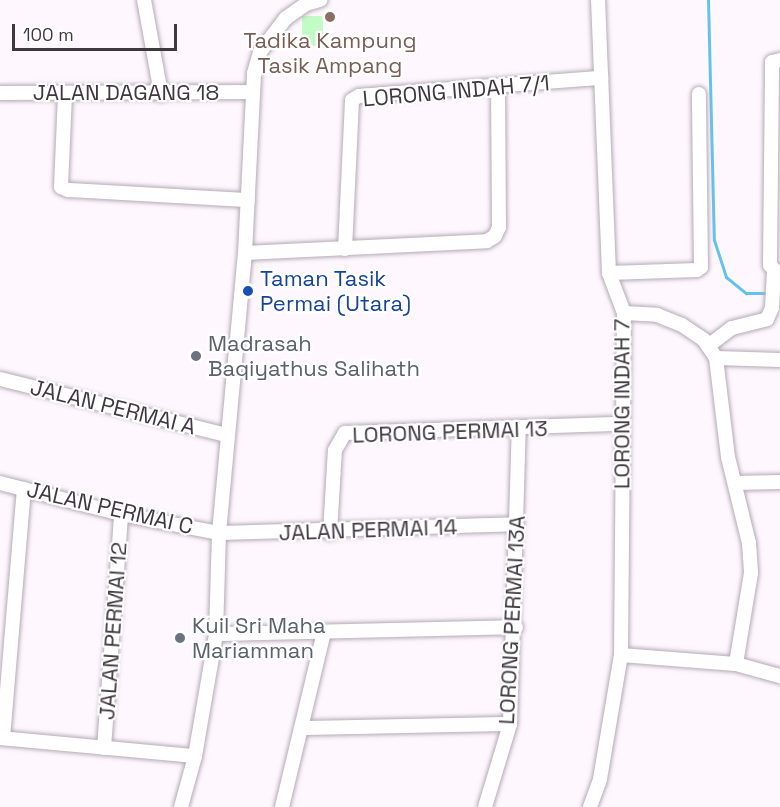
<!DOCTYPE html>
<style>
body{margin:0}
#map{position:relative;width:780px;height:807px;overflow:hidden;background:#fef8fe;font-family:"Space Grotesk",sans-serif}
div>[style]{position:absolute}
.green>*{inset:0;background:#c2fbc6;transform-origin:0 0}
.stream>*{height:3px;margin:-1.5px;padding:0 1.5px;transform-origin:1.5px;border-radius:1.5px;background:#64c3ec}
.roads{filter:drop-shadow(0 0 2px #b5a9b6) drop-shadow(0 0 2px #b5a9b6)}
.minor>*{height:14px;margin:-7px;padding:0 7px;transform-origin:7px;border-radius:7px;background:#fff}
.dots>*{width:16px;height:16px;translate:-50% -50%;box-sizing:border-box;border:3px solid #fff;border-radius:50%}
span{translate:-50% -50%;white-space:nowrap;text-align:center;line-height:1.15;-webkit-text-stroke:4.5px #fff;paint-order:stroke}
.education-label{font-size:22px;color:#785e54}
.street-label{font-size:22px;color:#3e393f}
.transit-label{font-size:22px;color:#164399}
.left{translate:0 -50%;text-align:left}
.worship-label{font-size:22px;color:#5b616d}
.scale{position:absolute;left:12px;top:24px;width:165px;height:27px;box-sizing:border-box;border:3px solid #3e393f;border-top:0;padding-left:8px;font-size:18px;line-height:21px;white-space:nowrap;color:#3e393f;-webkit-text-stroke:4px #fff;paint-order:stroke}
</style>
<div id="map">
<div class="green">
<i style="left:302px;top:16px;width:21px;height:30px"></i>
</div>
<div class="stream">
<i style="left:708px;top:0;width:240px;rotate:88.6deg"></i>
<i style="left:714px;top:240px;width:39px;rotate:72deg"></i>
<i style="left:726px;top:277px;width:26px;rotate:39deg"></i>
<i style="left:746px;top:293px;width:23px"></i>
</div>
<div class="roads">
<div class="minor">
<i style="left:144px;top:0;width:96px;rotate:79.7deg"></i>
<i style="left:780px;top:60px;width:8px;rotate:166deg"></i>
<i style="left:772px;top:62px;width:9px;rotate:90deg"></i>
<i style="left:772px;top:71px;width:194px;rotate:90.6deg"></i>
<i style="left:770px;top:265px;width:15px;rotate:48deg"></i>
<i style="left:0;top:93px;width:251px;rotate:-0.2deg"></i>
<i style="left:65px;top:95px;width:92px;rotate:92.5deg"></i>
<i style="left:61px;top:187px;width:8px;rotate:23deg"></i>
<i style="left:68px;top:190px;width:180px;rotate:3.2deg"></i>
<i style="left:345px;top:249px;width:149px;rotate:-87.3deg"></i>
<i style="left:352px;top:100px;width:8px;rotate:-30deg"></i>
<i style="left:359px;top:96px;width:243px;rotate:-4.3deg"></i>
<i style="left:245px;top:253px;width:242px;rotate:-2.8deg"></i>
<i style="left:487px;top:241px;width:9px;rotate:-32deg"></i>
<i style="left:495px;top:236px;width:10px;rotate:-66deg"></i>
<i style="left:499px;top:227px;width:140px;rotate:-90.4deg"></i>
<i style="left:609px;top:273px;width:88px;rotate:-2deg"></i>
<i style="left:697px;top:270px;width:5px;rotate:-37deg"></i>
<i style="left:701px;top:267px;width:173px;rotate:-90.7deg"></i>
<i style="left:624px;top:313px;width:33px;rotate:3deg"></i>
<i style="left:657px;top:315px;width:27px;rotate:22deg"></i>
<i style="left:682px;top:325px;width:27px;rotate:34deg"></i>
<i style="left:704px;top:340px;width:22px;rotate:56deg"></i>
<i style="left:716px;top:358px;width:100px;rotate:83.1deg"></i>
<i style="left:728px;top:457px;width:89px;rotate:76.3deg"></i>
<i style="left:749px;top:543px;width:30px;rotate:86deg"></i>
<i style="left:751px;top:573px;width:92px;rotate:99.4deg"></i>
<i style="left:708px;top:346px;width:30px;rotate:-37deg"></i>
<i style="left:732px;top:328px;width:36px;rotate:-14deg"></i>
<i style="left:767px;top:319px;width:12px;rotate:-66deg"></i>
<i style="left:772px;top:308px;width:35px;rotate:-87deg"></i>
<i style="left:716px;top:358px;width:64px;rotate:1.8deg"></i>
<i style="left:0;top:379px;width:233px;rotate:13.9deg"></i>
<i style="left:0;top:483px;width:125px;rotate:14.4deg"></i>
<i style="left:121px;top:514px;width:100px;rotate:11deg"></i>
<i style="left:219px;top:533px;width:298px;rotate:-1.7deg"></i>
<i style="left:735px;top:483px;width:45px;rotate:-1.3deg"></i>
<i style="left:330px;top:533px;width:83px;rotate:-86.6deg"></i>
<i style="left:335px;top:450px;width:20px;rotate:-60deg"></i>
<i style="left:345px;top:433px;width:276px;rotate:-1.9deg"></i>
<i style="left:216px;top:634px;width:300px;rotate:-1.3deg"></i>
<i style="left:621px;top:655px;width:115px;rotate:4.5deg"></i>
<i style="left:736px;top:664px;width:46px;rotate:15.3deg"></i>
<i style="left:301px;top:728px;width:209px;rotate:-1.1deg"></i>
<i style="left:0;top:738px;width:196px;rotate:5.3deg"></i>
<i style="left:3px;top:738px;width:250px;rotate:-85.2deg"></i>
<i style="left:104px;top:748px;width:235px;rotate:-85.8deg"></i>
<i style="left:181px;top:807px;width:53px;rotate:-74.6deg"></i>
<i style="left:195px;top:756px;width:124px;rotate:-80.2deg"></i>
<i style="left:216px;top:634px;width:101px;rotate:-88.3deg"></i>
<i style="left:219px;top:533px;width:281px;rotate:-84.7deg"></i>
<i style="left:245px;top:253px;width:180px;rotate:-87.1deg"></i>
<i style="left:254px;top:73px;width:22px;rotate:-74deg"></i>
<i style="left:260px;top:52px;width:43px;rotate:-52.6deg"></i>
<i style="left:286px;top:18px;width:24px;rotate:-35deg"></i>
<i style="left:306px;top:4px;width:15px;rotate:-16deg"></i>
<i style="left:282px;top:807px;width:180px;rotate:-76.5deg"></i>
<i style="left:485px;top:807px;width:87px;rotate:-73.2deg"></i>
<i style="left:510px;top:724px;width:295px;rotate:-88.3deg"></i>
<i style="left:590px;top:807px;width:30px;rotate:-70deg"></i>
<i style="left:600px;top:779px;width:126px;rotate:-80.4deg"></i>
<i style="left:621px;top:655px;width:342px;rotate:-89.5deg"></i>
<i style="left:624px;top:313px;width:43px;rotate:-110.6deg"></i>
<i style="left:609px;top:273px;width:273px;rotate:-92.3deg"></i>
</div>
</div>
<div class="dots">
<i style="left:330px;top:17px;background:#8d6e63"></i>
<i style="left:248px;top:291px;background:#1a4fb4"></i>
<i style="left:196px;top:356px;background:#6b7280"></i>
<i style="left:180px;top:638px;background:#6b7280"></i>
</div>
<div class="education-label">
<span style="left:330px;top:53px">Tadika Kampung<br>Tasik Ampang</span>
</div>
<div class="street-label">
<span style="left:456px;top:91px;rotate:-5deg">LORONG INDAH 7/1</span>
<span style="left:126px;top:93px">JALAN DAGANG 18</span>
<span style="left:622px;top:404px;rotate:-90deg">LORONG INDAH 7</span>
<span style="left:113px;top:407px;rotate:14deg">JALAN PERMAI A</span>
<span style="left:450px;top:432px;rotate:-2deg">LORONG PERMAI 13</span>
<span style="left:110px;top:508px;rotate:13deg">JALAN PERMAI C</span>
<span style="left:368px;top:530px;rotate:-2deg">JALAN PERMAI 14</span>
<span style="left:512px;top:620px;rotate:-87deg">LORONG PERMAI 13A</span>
<span style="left:113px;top:631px;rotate:-86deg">JALAN PERMAI 12</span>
</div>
<div class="transit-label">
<span class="left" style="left:260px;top:291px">Taman Tasik<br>Permai (Utara)</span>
</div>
<div class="worship-label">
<span class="left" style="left:208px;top:356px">Madrasah<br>Baqiyathus Salihath</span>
<span class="left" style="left:192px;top:638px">Kuil Sri Maha<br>Mariamman</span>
</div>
<div class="scale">100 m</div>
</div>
